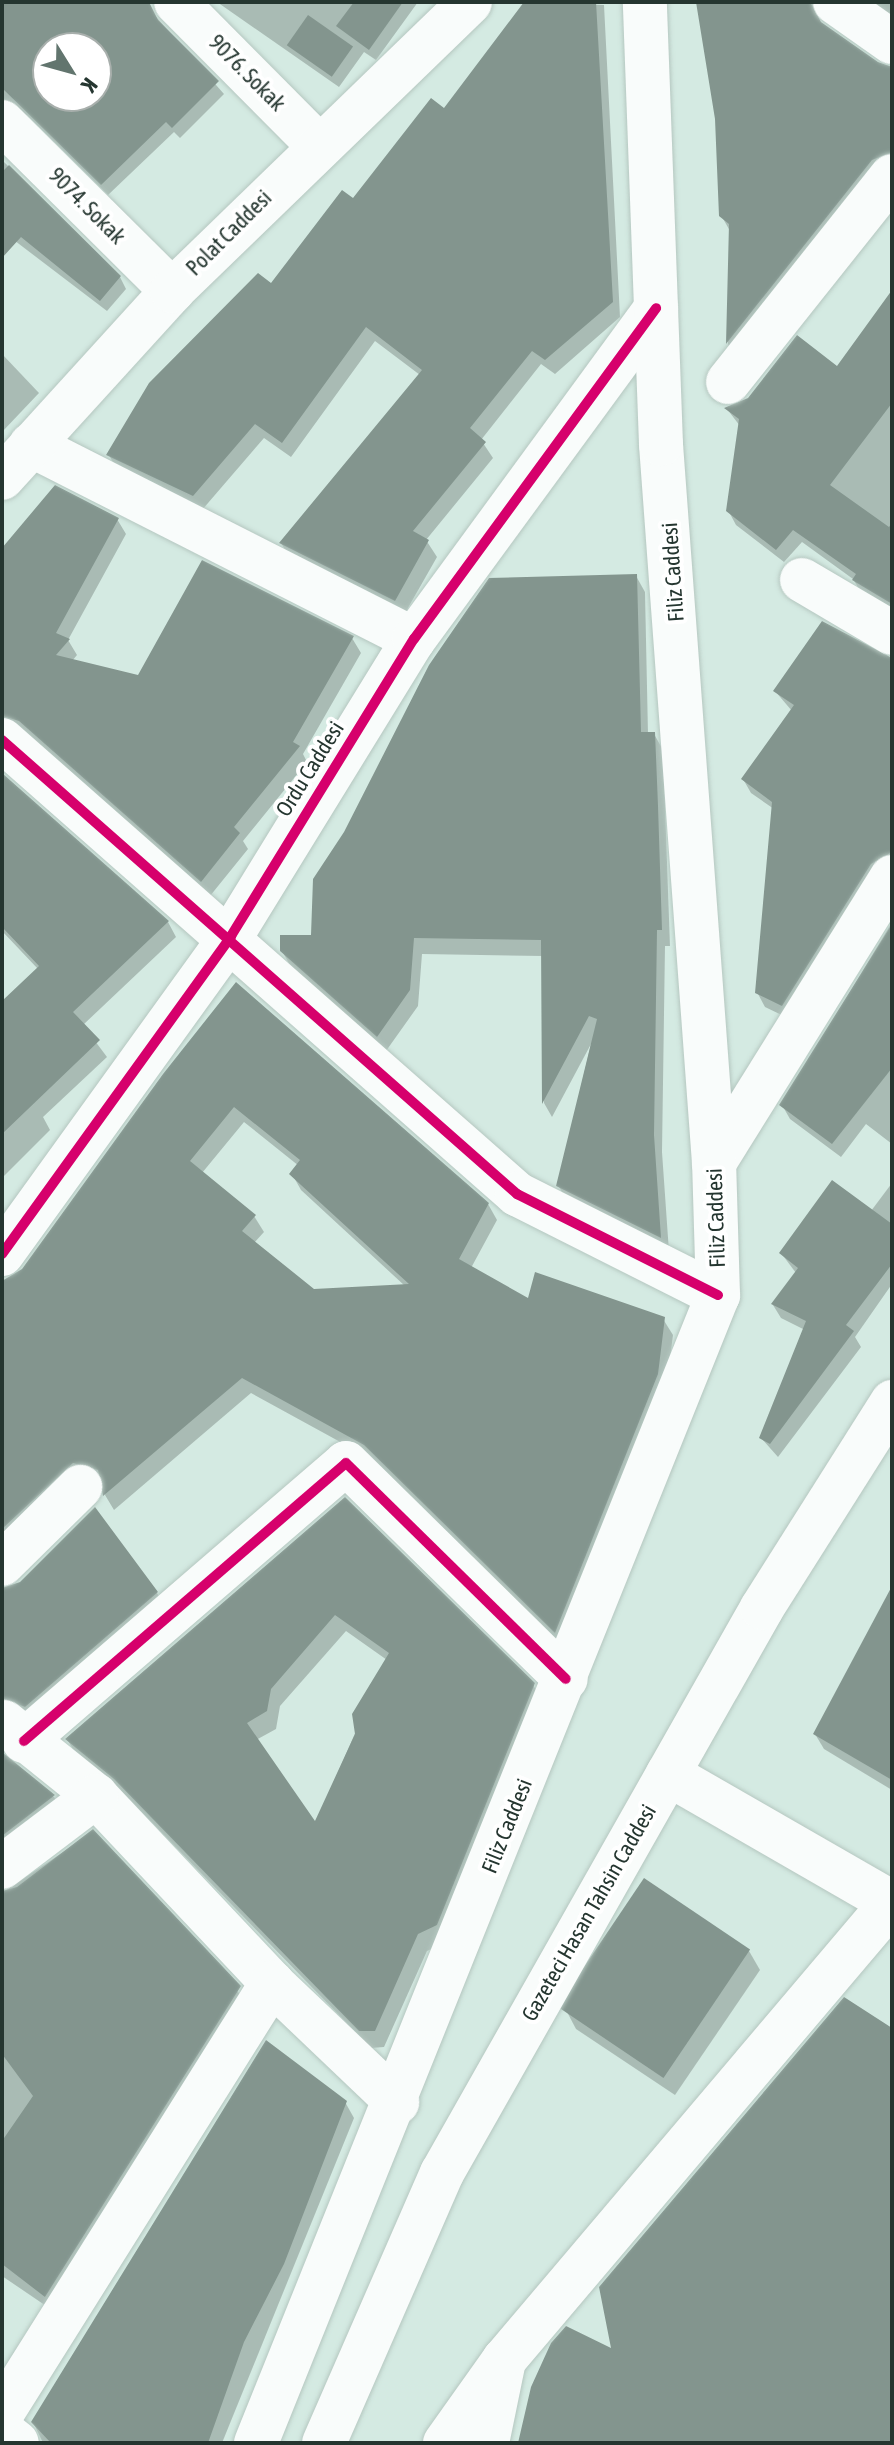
<!DOCTYPE html>
<style>
body{margin:0}
#map{position:relative;width:894px;height:2445px;overflow:hidden;background:#d4eae2;font-family:"Asap Condensed",sans-serif}
div>[style]{position:absolute}
.shadow>*{inset:0;background:#0003}
.building>*{inset:0;background:#83958e;transform-origin:0 0}
.roads{filter:drop-shadow(0 0 2px #b5c7c0) drop-shadow(0 0 2px #b5c7c0)}
.minor>*{height:44px;margin:-22px;padding:0 22px;transform-origin:22px;border-radius:22px;background:#f9fcfb}
.tertiary>*{height:44px;margin:-22px;padding:0 22px;transform-origin:22px;border-radius:22px;background:#f9fcfb}
.secondary>*{height:44px;margin:-22px;padding:0 22px;transform-origin:22px;border-radius:22px;background:#f9fcfb}
.cycleway>*{height:10px;margin:-5px;padding:0 5px;transform-origin:5px;border-radius:5px;background:#d6006c}
span{translate:-50% -50%;white-space:nowrap;text-align:center;line-height:1.15;-webkit-text-stroke:8px #fff;paint-order:stroke}
.street-label{font-size:22px;color:#253630}
.frame{position:absolute;inset:0;border:4px solid #253630;pointer-events:none}
.north{position:absolute;left:32px;top:32px;width:80px;height:80px;box-sizing:border-box;background:#fff;border:2px solid #a8afac;border-radius:50%;rotate:127deg;font-size:22px;font-weight:700;line-height:32px;text-align:center;color:#253630}
.north::after{content:'';display:block;margin:auto;width:28px;height:36px;background:#62756e;clip-path:polygon(50% 0,100% 100%,50% 72%,0 100%)}
</style>
<div id="map">
<div class="shadow">
<i style="clip-path:polygon(evenodd,2px 2px,143px 2px,224px 94px,180px 138px,174px 132px,108px 195px,27px 115px,2px 109px,2px 2px,48px 48px,96px 48px,96px 96px,48px 96px,48px 48px)"></i>
<i style="clip-path:polygon(217px 2px,418px 2px,376px 60px,364px 52px,339px 87px)"></i>
<i style="clip-path:polygon(527px 2px,604px 5px,620px 317px,555px 374px,541px 364px,481px 440px,493px 458px,426px 540px,437px 557px,404px 615px,290px 558px,281px 543px,420px 375px,375px 341px,291px 457px,264px 438px,202px 510px,117px 470px,109px 455px,444px 111px)"></i>
<i style="clip-path:polygon(698px 2px,826px 2px,817px 14px,822px 26px,878px 65px,892px 66px,892px 167px,735px 356px,728px 344px,730px 231px,721px 215px,717px 119px)"></i>
<i style="clip-path:polygon(869px 2px,892px 2px,892px 18px)"></i>
<i style="clip-path:polygon(2px 160px,120px 277px,126px 289px,107px 311px,2px 231px)"></i>
<i style="clip-path:polygon(892px 294px,892px 612px,862px 594px,853px 579px,802px 542px,784px 562px,736px 525px,728px 510px,740px 426px,727px 409px,837px 369px)"></i>
<i style="clip-path:polygon(2px 354px,39px 393px,2px 432px)"></i>
<i style="clip-path:polygon(117px 519px,126px 534px,68px 640px,77px 655px,72px 661px,139px 677px,352px 638px,361px 653px,303px 754px,307px 762px,243px 841px,248px 849px,210px 896px,2px 735px,2px 550px)"></i>
<i style="clip-path:polygon(636px 576px,645px 592px,648px 734px,654px 734px,663px 750px,670px 946px,665px 946px,662px 1152px,669px 1252px,567px 1201px,558px 1185px,591px 1044px,552px 1117px,544px 1103px,543px 956px,422px 954px,418px 1006px,386px 1051px,291px 967px,282px 951px,313px 937px)"></i>
<i style="clip-path:polygon(892px 660px,892px 869px,790px 1019px,765px 1007px,757px 992px,774px 809px,751px 793px,743px 779px,792px 711px,775px 691px)"></i>
<i style="clip-path:polygon(2px 776px,168px 922px,176px 937px,83px 1025px,107px 1057px,43px 1117px,50px 1130px,2px 1178px,2px 1004px,38px 969px,2px 931px)"></i>
<i style="clip-path:polygon(892px 922px,892px 1144px,866px 1124px,841px 1157px,790px 1119px,782px 1105px)"></i>
<i style="clip-path:polygon(evenodd,164px 1075px,488px 1204px,497px 1220px,471px 1268px,530px 1301px,663px 1319px,673px 1335px,666px 1391px,564px 1647px,375px 1461px,251px 1393px,114px 1510px,105px 1495px,106px 1484px,84px 1478px,2px 1553px,2px 1284px,24px 1270px,164px 1075px,244px 1122px,299px 1166px,292px 1174px,301px 1190px,405px 1286px,313px 1291px,254px 1243px,264px 1232px,254px 1216px,202px 1173px,244px 1122px)"></i>
<i style="clip-path:polygon(892px 1183px,892px 1284px,855px 1337px,861px 1347px,778px 1457px,761px 1438px,805px 1330px,781px 1318px,773px 1305px,796px 1273px,781px 1253px,871px 1211px)"></i>
<i style="clip-path:polygon(evenodd,345px 1500px,533px 1685px,543px 1702px,447px 1942px,427px 1951px,384px 2047px,371px 2048px,126px 1796px,77px 1756px,67px 1739px,345px 1500px,346px 1631px,387px 1660px,315px 1825px,256px 1740px,276px 1729px,280px 1706px,346px 1631px)"></i>
<i style="clip-path:polygon(2px 1589px,157px 1593px,166px 1609px,35px 1722px,2px 1719px)"></i>
<i style="clip-path:polygon(892px 1592px,892px 1790px,824px 1749px,815px 1734px)"></i>
<i style="clip-path:polygon(2px 1755px,54px 1797px,63px 1812px,2px 1858px)"></i>
<i style="clip-path:polygon(93px 1832px,248px 2003px,55px 2312px,2px 2276px,2px 1893px)"></i>
<i style="clip-path:polygon(749px 1951px,760px 1970px,675px 2095px,576px 2029px,566px 2010px)"></i>
<i style="clip-path:polygon(345px 2102px,354px 2118px,222px 2443px,43px 2443px,33px 2422px)"></i>
</div>
<div class="building">
<i style="clip-path:polygon(evenodd,2px 2px,149px 2px,158px 20px,219px 81px,172px 128px,166px 122px,101px 185px,2px 88px,2px 2px,48px 48px,96px 48px,96px 96px,48px 96px,48px 48px)"></i>
<i style="clip-path:polygon(354px 2px,403px 2px,369px 50px,336px 26px)"></i>
<i style="clip-path:polygon(524px 2px,596px 2px,613px 302px,545px 360px,532px 351px,470px 428px,486px 442px,413px 531px,429px 540px,395px 601px,279px 543px,422px 370px,366px 327px,282px 443px,255px 424px,193px 496px,106px 455px,149px 383px,258px 273px,271px 283px,342px 190px,353px 198px,431px 98px,444px 108px)"></i>
<i style="clip-path:polygon(696px 2px,810px 2px,821px 22px,878px 62px,892px 67px,892px 152px,872px 160px,726px 344px,729px 224px,719px 216px,715px 119px)"></i>
<i style="left:308px;top:15px;width:55px;height:37px;rotate:35deg"></i>
<i style="clip-path:polygon(9px 165px,121px 276px,100px 301px,21px 237px,2px 258px,2px 172px)"></i>
<i style="clip-path:polygon(892px 290px,892px 403px,830px 485px,889px 527px,892px 523px,892px 604px,852px 580px,856px 574px,793px 530px,776px 550px,726px 511px,739px 419px,724px 408px,748px 398px,797px 335px,837px 366px)"></i>
<i style="clip-path:polygon(55px 485px,119px 518px,56px 633px,70px 639px,56px 655px,138px 675px,202px 560px,354px 636px,293px 742px,300px 746px,234px 827px,240px 833px,201px 882px,19px 721px,2px 716px,2px 548px)"></i>
<i style="clip-path:polygon(637px 574px,641px 732px,655px 732px,658px 806px,662px 930px,657px 930px,654px 1135px,661px 1238px,556px 1186px,597px 1019px,589px 1016px,542px 1104px,541px 940px,414px 938px,410px 990px,377px 1037px,280px 951px,280px 935px,311px 935px,313px 879px,344px 832px,429px 665px,489px 578px)"></i>
<i style="clip-path:polygon(822px 621px,892px 658px,892px 852px,871px 864px,782px 1006px,755px 993px,772px 802px,741px 779px,794px 705px,773px 691px)"></i>
<i style="clip-path:polygon(2px 773px,169px 921px,73px 1012px,100px 1040px,2px 1134px,2px 1001px,39px 966px,2px 927px)"></i>
<i style="clip-path:polygon(892px 924px,892px 1068px,832px 1144px,779px 1105px)"></i>
<i style="clip-path:polygon(evenodd,236px 982px,489px 1203px,459px 1259px,528px 1298px,535px 1272px,665px 1317px,658px 1374px,555px 1633px,364px 1445px,242px 1378px,103px 1496px,98px 1470px,73px 1463px,2px 1529px,2px 1281px,22px 1269px,163px 1074px,236px 982px,234px 1107px,300px 1160px,289px 1174px,409px 1284px,314px 1289px,242px 1231px,256px 1215px,190px 1161px,234px 1107px)"></i>
<i style="clip-path:polygon(832px 1180px,892px 1224px,892px 1264px,846px 1325px,854px 1331px,770px 1444px,759px 1438px,806px 1321px,771px 1304px,798px 1268px,779px 1253px)"></i>
<i style="clip-path:polygon(evenodd,345px 1497px,535px 1683px,437px 1925px,418px 1934px,375px 2031px,359px 2031px,114px 1779px,65px 1739px,345px 1497px,335px 1615px,389px 1653px,352px 1714px,355px 1734px,315px 1821px,247px 1723px,267px 1711px,271px 1689px,335px 1615px)"></i>
<i style="clip-path:polygon(95px 1507px,158px 1592px,25px 1707px,2px 1698px,2px 1588px,20px 1582px)"></i>
<i style="clip-path:polygon(892px 1586px,892px 1780px,813px 1734px)"></i>
<i style="clip-path:polygon(2px 1752px,55px 1795px,2px 1836px)"></i>
<i style="clip-path:polygon(93px 1829px,241px 1986px,45px 2297px,2px 2264px,2px 2141px,33px 2096px,2px 2054px,2px 1891px,17px 1887px)"></i>
<i style="left:644px;top:1878px;width:128px;height:155px;rotate:34deg"></i>
<i style="clip-path:polygon(844px 1997px,892px 2028px,892px 2443px,518px 2443px,531px 2387px,551px 2343px,566px 2326px,611px 2348px,599px 2287px)"></i>
<i style="clip-path:polygon(266px 2040px,347px 2101px,284px 2264px,244px 2342px,208px 2443px,51px 2443px,31px 2422px)"></i>
</div>
<div class="roads">
<div class="minor">
<i style="left:176px;top:2px;width:202px;rotate:45.2deg"></i>
<i style="left:2px;top:122px;width:240px;rotate:44.8deg"></i>
<i style="left:728px;top:382px;width:263px;rotate:-51.5deg"></i>
<i style="left:31px;top:445px;width:429px;rotate:26.9deg"></i>
<i style="left:802px;top:580px;width:104px;rotate:30.5deg"></i>
<i style="left:2px;top:740px;width:687px;rotate:41.4deg"></i>
<i style="left:517px;top:1194px;width:225px;rotate:26.7deg"></i>
<i style="left:714px;top:1163px;width:337px;rotate:-58.1deg"></i>
<i style="left:2px;top:1564px;width:110px;rotate:-44.6deg"></i>
<i style="left:4px;top:1722px;width:118px;rotate:38.8deg"></i>
<i style="left:96px;top:1796px;width:257px;rotate:46.7deg"></i>
<i style="left:272px;top:1983px;width:173px;rotate:43.6deg"></i>
<i style="left:24px;top:1741px;width:425px;rotate:-40.8deg"></i>
<i style="left:346px;top:1463px;width:308px;rotate:44.5deg"></i>
<i style="left:668px;top:1774px;width:258px;rotate:29.9deg"></i>
<i style="left:2px;top:1867px;width:118px;rotate:-37.1deg"></i>
<i style="left:2px;top:2413px;width:508px;rotate:-57.88deg"></i>
<i style="left:487px;top:2443px;width:85px;rotate:-78.4deg"></i>
</div>
<div class="tertiary">
<i style="left:2px;top:1254px;width:392px;rotate:-54.2deg"></i>
<i style="left:231px;top:936px;width:349px;rotate:-58.4deg"></i>
<i style="left:414px;top:639px;width:410px;rotate:-53.8deg"></i>
</div>
<div class="secondary">
<i style="left:835px;top:2px;width:70px;rotate:35.1deg"></i>
<i style="left:2px;top:478px;width:253px;rotate:-47.7deg"></i>
<i style="left:172px;top:291px;width:415px;rotate:-44.1deg"></i>
<i style="left:2px;top:2431px;width:19px;rotate:39deg"></i>
<i style="left:256px;top:2443px;width:1237px;rotate:-68.08deg"></i>
<i style="left:718px;top:1295px;width:132px;rotate:-91.7deg"></i>
<i style="left:714px;top:1163px;width:721px;rotate:-94.22deg"></i>
<i style="left:661px;top:444px;width:442px;rotate:-92.1deg"></i>
<i style="left:324px;top:2443px;width:295px;rotate:-66.4deg"></i>
<i style="left:442px;top:2173px;width:649px;rotate:-60.47deg"></i>
<i style="left:762px;top:1608px;width:244px;rotate:-57.7deg"></i>
<i style="left:445px;top:2443px;width:102px;rotate:-54.6deg"></i>
<i style="left:504px;top:2360px;width:600px;rotate:-49.73deg"></i>
</div>
</div>
<div class="cycleway">
<i style="left:2px;top:740px;width:687px;rotate:41.4deg"></i>
<i style="left:517px;top:1194px;width:225px;rotate:26.7deg"></i>
<i style="left:2px;top:1254px;width:392px;rotate:-54.2deg"></i>
<i style="left:231px;top:936px;width:349px;rotate:-58.4deg"></i>
<i style="left:414px;top:639px;width:410px;rotate:-53.8deg"></i>
<i style="left:24px;top:1741px;width:425px;rotate:-40.8deg"></i>
<i style="left:346px;top:1463px;width:308px;rotate:44.5deg"></i>
</div>
<div class="street-label">
<span style="left:247px;top:73px;rotate:45deg">9076. Sokak</span>
<span style="left:87px;top:206px;rotate:45deg">9074. Sokak</span>
<span style="left:229px;top:233px;rotate:-45deg">Polat Caddesi</span>
<span style="left:673px;top:572px;rotate:-94deg">Filiz Caddesi</span>
<span style="left:310px;top:769px;rotate:-58deg">Ordu Caddesi</span>
<span style="left:716px;top:1218px;rotate:-92deg">Filiz Caddesi</span>
<span style="left:507px;top:1826px;rotate:-68deg">Filiz Caddesi</span>
<span style="left:589px;top:1913px;rotate:-60deg">Gazeteci Hasan Tahsin Caddesi</span>
</div>
<div class="frame"></div>
<div class="north">K</div>
</div>
